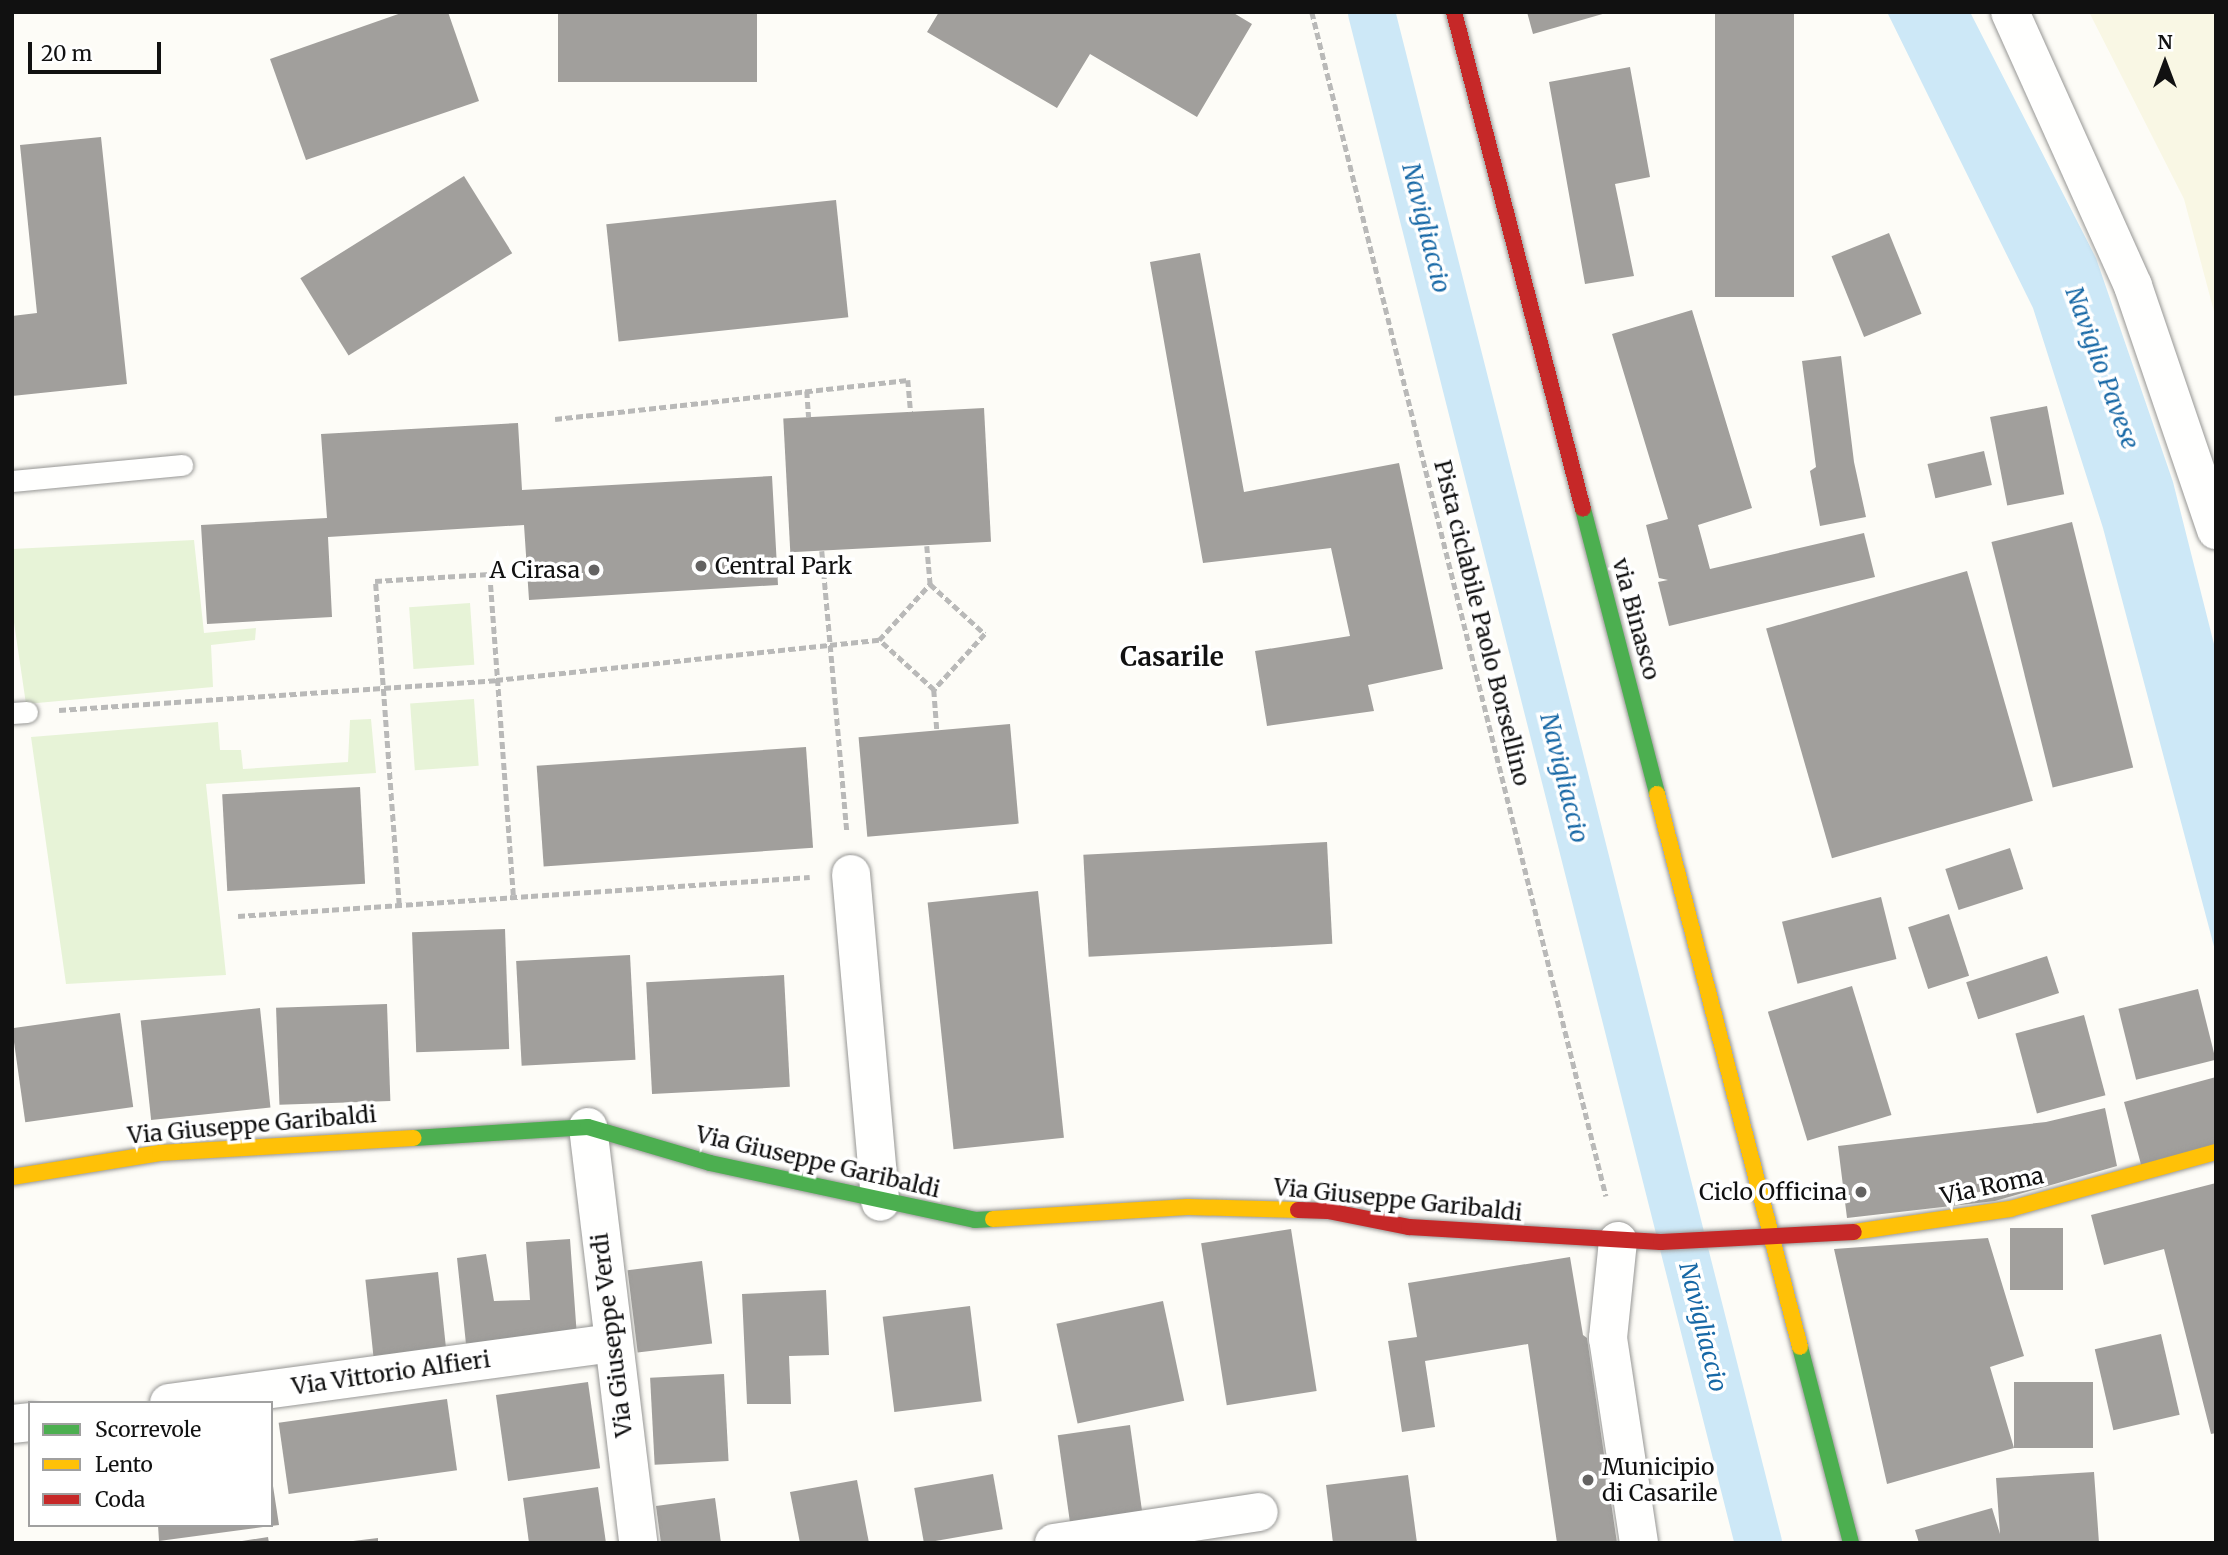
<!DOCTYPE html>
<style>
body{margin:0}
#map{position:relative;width:2228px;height:1555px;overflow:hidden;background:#fdfcf7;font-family:Merriweather,serif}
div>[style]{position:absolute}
.farmland>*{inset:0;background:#f9f7e4}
.green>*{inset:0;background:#e7f3d7;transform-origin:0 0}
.water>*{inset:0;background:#cde8f7}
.canal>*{height:47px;margin:-23.5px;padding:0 23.5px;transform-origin:23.5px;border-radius:23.5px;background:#cde8f7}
.building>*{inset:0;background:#a19f9c;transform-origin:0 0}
.path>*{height:4.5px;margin-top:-2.25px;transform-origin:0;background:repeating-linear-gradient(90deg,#b9b9b8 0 7px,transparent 0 10.5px)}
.roads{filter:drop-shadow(0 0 2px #979795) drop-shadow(0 0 2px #979795)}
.lane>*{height:21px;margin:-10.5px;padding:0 10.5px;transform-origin:10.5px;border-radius:10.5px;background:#fffffe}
.street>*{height:38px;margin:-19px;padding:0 19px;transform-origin:19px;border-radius:19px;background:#fffffe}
.fast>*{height:16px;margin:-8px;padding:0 8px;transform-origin:8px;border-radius:8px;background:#4caf50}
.slow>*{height:16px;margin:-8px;padding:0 8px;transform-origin:8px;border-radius:8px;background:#ffc107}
.jam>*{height:16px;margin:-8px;padding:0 8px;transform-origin:8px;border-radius:8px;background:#c62828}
.dots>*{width:19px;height:19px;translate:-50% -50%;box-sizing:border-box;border:4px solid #fff;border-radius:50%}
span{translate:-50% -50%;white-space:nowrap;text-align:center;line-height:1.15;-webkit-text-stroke:7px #fff;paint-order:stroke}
.poi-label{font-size:23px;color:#111}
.left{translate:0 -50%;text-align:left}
.right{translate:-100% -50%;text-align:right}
.street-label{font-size:23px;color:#111}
.water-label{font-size:24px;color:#1768a6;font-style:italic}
.quarter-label{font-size:26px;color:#111;font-weight:700}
.frame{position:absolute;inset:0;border:14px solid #111;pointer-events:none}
.legend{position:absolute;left:28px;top:1401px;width:245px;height:126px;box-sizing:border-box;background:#fff;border:2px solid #a0a0a0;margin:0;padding:9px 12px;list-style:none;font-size:21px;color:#111}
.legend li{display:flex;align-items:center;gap:14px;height:35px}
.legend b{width:35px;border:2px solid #a0a0a0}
.north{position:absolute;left:2130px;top:28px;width:70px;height:70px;-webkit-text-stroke:5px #fff;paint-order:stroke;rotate:0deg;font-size:19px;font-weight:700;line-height:28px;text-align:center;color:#111}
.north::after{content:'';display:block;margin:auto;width:24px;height:32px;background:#111;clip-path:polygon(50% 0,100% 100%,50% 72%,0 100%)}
.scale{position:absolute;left:28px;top:42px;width:133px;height:32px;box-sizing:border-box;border:4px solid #111;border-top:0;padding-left:9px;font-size:21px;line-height:24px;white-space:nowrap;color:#111;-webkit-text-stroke:5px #fff;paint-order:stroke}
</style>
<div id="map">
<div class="farmland">
<i style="clip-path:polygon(2089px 12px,2216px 12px,2216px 319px,2184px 199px)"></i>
</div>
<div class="green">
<i style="clip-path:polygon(194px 540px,204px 633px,256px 628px,255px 640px,211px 645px,213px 687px,26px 704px,12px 609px,12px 549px)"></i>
<i style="left:470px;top:603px;width:62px;height:61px;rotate:86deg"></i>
<i style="left:474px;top:699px;width:67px;height:64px;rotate:86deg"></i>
<i style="clip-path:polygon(371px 719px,376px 773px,206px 784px,226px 975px,66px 984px,31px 737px,218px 722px,220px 750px,241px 750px,243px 769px,348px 762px,350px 720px)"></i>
</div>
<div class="water">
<i style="clip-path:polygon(1887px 12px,1970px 12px,2096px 258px,2173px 482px,2216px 652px,2216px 954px,2103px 528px,2033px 308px)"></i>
</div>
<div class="canal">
<i style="left:1371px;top:12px;width:1579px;rotate:75.81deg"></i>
</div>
<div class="building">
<i style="clip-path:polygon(404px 12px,448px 12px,479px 101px,306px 160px,270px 59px)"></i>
<i style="left:558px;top:12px;width:199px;height:70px"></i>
<i style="clip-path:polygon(939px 12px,1232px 12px,1252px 24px,1197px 117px,1090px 54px,1057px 108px,927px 32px)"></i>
<i style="clip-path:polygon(1527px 12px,1606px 12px,1606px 13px,1533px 34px)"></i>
<i style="left:1715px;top:12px;width:79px;height:285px"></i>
<i style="clip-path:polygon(1630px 67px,1650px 177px,1615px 184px,1634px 276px,1585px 284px,1549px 82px)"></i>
<i style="clip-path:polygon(101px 137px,127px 384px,12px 396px,12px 316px,37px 313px,20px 145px)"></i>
<i style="left:464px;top:176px;width:91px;height:193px;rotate:58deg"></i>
<i style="left:836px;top:200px;width:118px;height:231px;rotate:84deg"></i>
<i style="left:1889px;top:233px;width:87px;height:62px;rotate:68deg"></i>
<i style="clip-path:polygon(1200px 253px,1244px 492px,1399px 463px,1443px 669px,1368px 685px,1374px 711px,1267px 726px,1255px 651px,1350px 636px,1331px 548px,1203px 563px,1150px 262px)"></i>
<i style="clip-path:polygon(1692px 310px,1752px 508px,1698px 525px,1710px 569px,1864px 533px,1875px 577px,1669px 626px,1658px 582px,1668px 580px,1659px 578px,1646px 525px,1668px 519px,1612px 334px)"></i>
<i style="clip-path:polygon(1841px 356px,1854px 462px,1866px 517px,1820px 526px,1810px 471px,1816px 467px,1802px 361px)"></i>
<i style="left:2047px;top:406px;width:90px;height:58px;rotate:79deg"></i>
<i style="left:984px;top:408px;width:134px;height:201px;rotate:87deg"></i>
<i style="clip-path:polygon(518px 423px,522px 490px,772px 476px,778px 585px,529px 600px,524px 525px,328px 537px,332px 617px,207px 624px,201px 525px,327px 518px,321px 434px)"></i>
<i style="left:1984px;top:451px;width:35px;height:58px;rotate:77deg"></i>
<i style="left:2072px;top:522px;width:253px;height:83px;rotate:76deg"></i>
<i style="left:1967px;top:571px;width:239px;height:209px;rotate:74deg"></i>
<i style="left:1010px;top:724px;width:100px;height:152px;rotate:85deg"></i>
<i style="left:806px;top:747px;width:101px;height:270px;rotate:86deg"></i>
<i style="left:360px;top:787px;width:97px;height:138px;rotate:87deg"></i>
<i style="left:1327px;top:842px;width:102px;height:244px;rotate:87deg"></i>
<i style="left:2010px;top:848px;width:43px;height:68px;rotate:72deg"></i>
<i style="left:1038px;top:891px;width:248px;height:111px;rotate:84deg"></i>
<i style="left:1881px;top:897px;width:64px;height:102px;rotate:76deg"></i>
<i style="left:1949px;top:914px;width:65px;height:43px;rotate:72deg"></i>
<i style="left:505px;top:929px;width:120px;height:93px;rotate:88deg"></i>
<i style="left:630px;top:955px;width:105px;height:114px;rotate:87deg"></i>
<i style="left:2047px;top:956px;width:39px;height:85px;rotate:72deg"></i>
<i style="left:784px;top:975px;width:112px;height:138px;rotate:87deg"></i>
<i style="left:1852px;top:986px;width:135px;height:88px;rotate:73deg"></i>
<i style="left:2198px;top:989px;width:73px;height:82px;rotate:76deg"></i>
<i style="left:387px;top:1004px;width:97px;height:111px;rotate:88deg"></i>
<i style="left:260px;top:1008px;width:100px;height:120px;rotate:84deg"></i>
<i style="left:120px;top:1013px;width:95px;height:109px;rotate:82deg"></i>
<i style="left:2084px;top:1015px;width:83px;height:71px;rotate:75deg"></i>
<i style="clip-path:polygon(2216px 1077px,2216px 1148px,2142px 1168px,2124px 1102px)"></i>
<i style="clip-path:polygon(2105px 1108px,2117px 1166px,1995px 1201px,1847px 1218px,1838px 1146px,2046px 1122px)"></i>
<i style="clip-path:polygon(2216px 1183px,2216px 1433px,2211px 1434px,2164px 1249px,2104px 1265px,2091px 1215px)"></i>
<i style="left:2010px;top:1228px;width:53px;height:62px"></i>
<i style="left:1291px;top:1229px;width:164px;height:91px;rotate:81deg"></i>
<i style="clip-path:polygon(1988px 1238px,2024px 1356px,1990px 1367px,2014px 1448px,1887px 1484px,1834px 1249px)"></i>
<i style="clip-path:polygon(570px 1239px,577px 1337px,466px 1344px,457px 1258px,486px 1254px,494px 1301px,530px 1300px,526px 1242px)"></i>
<i style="clip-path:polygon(1570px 1257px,1583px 1335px,1587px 1338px,1617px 1543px,1557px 1543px,1528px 1344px,1425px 1361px,1435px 1427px,1402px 1432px,1388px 1341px,1417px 1337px,1408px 1283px)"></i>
<i style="left:702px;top:1261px;width:83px;height:75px;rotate:83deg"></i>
<i style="left:438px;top:1272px;width:85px;height:73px;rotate:84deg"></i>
<i style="clip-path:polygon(826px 1290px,829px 1355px,789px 1356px,791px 1404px,747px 1404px,742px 1294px)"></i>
<i style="left:1163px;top:1301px;width:102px;height:109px;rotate:78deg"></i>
<i style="left:970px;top:1306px;width:96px;height:88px;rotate:83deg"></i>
<i style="left:2161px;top:1334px;width:83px;height:68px;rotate:77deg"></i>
<i style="left:724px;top:1374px;width:87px;height:74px;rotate:87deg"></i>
<i style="left:588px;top:1382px;width:87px;height:93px;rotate:82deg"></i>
<i style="left:2014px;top:1382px;width:79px;height:66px"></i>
<i style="left:447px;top:1399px;width:72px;height:170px;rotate:82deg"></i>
<i style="left:1130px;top:1425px;width:88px;height:73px;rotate:82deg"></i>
<i style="clip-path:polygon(2094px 1472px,2099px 1543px,1919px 1543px,1915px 1530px,1992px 1508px,2000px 1534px,1996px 1478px)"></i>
<i style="clip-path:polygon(271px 1473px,279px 1525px,271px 1526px)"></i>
<i style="left:993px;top:1474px;width:56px;height:80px;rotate:80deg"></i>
<i style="clip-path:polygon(1408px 1475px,1417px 1543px,1333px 1543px,1326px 1485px)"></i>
<i style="clip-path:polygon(857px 1480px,869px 1543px,800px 1543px,790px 1492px)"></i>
<i style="clip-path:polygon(598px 1487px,606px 1543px,529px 1543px,523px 1498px)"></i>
<i style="clip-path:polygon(715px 1498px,721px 1543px,661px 1543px,656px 1506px)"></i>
<i style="clip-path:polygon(158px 1525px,263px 1525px,263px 1527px,159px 1541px)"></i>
<i style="clip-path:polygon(268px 1537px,269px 1543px,242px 1543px,242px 1541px)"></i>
<i style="clip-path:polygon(378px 1538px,378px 1543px,353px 1543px,353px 1541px)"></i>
</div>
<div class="path">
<i style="left:1312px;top:12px;width:1220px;rotate:76.05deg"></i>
<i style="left:807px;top:391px;width:26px;rotate:86deg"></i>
<i style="left:555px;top:419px;width:355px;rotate:-6.3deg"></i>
<i style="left:908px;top:380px;width:32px;rotate:85deg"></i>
<i style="left:927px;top:546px;width:38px;rotate:85deg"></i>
<i style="left:930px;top:584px;width:74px;rotate:42.3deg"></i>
<i style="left:985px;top:634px;width:76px;rotate:132.3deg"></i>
<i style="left:934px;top:690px;width:74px;rotate:-137.7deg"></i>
<i style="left:879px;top:640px;width:76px;rotate:-47.7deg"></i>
<i style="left:822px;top:551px;width:283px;rotate:84.9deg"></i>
<i style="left:934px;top:690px;width:40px;rotate:85.7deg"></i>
<i style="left:59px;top:710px;width:438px;rotate:-3.9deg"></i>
<i style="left:496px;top:680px;width:385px;rotate:-6deg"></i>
<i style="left:399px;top:905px;width:325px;rotate:-94.2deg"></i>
<i style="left:375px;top:581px;width:115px;rotate:-3.5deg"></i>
<i style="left:490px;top:574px;width:324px;rotate:85.8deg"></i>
<i style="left:238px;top:916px;width:573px;rotate:-3.9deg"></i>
</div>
<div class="roads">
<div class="lane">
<i style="left:12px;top:481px;width:171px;rotate:-5.4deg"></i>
<i style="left:12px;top:713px;width:15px;rotate:-4deg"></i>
</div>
<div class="street">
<i style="left:2010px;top:12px;width:300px;rotate:65.8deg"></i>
<i style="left:2133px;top:286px;width:258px;rotate:71.2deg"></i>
<i style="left:851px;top:874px;width:329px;rotate:84.9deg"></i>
<i style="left:588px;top:1127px;width:419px;rotate:83.1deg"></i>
<i style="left:1618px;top:1241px;width:98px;rotate:95.9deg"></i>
<i style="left:1608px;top:1338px;width:207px;rotate:81.4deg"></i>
<i style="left:169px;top:1403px;width:448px;rotate:-7.7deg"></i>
<i style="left:12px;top:1424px;width:18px;rotate:-6deg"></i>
<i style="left:1054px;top:1543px;width:207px;rotate:-8.6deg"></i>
</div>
<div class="fast">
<i style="left:1583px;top:509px;width:294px;rotate:75.4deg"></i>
<i style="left:414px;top:1138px;width:174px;rotate:-3.6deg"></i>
<i style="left:588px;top:1127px;width:127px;rotate:16.4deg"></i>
<i style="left:710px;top:1163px;width:271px;rotate:12.1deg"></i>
<i style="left:975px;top:1220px;width:18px;rotate:-3deg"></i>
<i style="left:1800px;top:1347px;width:203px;rotate:75.4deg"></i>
</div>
<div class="slow">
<i style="left:1657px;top:794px;width:571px;rotate:75.5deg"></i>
<i style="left:12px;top:1177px;width:150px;rotate:-9.2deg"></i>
<i style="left:160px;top:1153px;width:254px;rotate:-3.4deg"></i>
<i style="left:993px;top:1219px;width:195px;rotate:-3.5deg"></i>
<i style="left:1188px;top:1207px;width:110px;rotate:1.6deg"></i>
<i style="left:1854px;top:1232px;width:158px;rotate:-8.4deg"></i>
<i style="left:2010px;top:1209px;width:214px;rotate:-15.5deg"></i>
</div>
<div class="jam">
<i style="left:1454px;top:12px;width:513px;rotate:75.45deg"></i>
<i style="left:1298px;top:1210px;width:30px;rotate:2deg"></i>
<i style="left:1328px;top:1211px;width:83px;rotate:11.2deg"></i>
<i style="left:1409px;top:1227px;width:252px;rotate:3.4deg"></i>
<i style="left:1661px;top:1242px;width:193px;rotate:-3deg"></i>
</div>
</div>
<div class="dots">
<i style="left:701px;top:566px;background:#646362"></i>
<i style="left:594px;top:570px;background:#646362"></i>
<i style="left:1861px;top:1192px;background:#646362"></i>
<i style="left:1588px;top:1480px;background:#646362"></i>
</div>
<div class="poi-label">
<span class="left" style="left:715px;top:566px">Central Park</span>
<span class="right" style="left:580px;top:570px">A Cirasa</span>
<span class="right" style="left:1847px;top:1192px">Ciclo Officina</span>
<span class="left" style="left:1602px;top:1480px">Municipio<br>di Casarile</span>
</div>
<div class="street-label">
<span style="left:1636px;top:619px;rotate:75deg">via Binasco</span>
<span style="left:1482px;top:623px;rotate:76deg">Pista ciclabile Paolo Borsellino</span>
<span style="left:252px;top:1125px;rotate:-5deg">Via Giuseppe Garibaldi</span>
<span style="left:818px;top:1162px;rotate:13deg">Via Giuseppe Garibaldi</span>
<span style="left:1992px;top:1186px;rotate:-12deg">Via Roma</span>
<span style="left:1398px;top:1200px;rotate:6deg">Via Giuseppe Garibaldi</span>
<span style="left:612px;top:1335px;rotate:-97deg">Via Giuseppe Verdi</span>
<span style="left:391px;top:1373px;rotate:-8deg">Via Vittorio Alfieri</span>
</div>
<div class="water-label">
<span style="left:1426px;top:228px;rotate:76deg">Navigliaccio</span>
<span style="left:2102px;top:368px;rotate:70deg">Naviglio Pavese</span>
<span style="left:1564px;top:778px;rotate:76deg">Navigliaccio</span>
<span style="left:1703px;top:1327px;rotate:76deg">Navigliaccio</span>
</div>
<div class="quarter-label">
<span style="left:1172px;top:657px">Casarile</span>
</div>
<div class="frame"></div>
<ul class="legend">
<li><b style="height:9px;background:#4caf50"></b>Scorrevole</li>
<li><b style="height:9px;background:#ffc107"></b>Lento</li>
<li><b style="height:9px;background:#c62828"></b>Coda</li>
</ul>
<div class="north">N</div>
<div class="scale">20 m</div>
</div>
